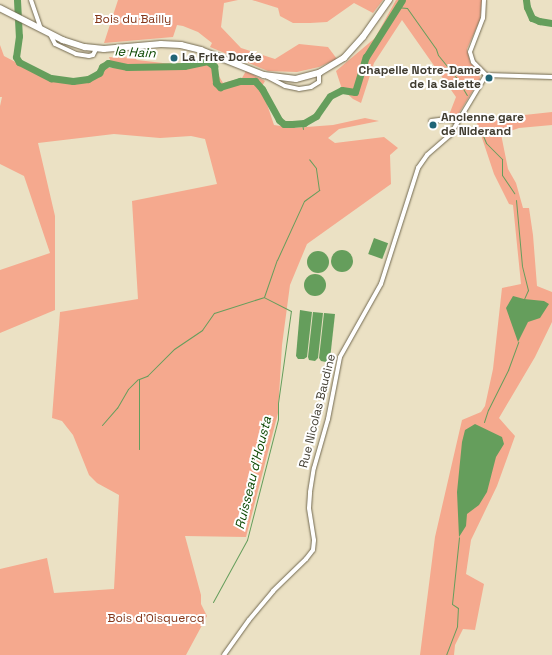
<!DOCTYPE html>
<meta charset="utf-8">
<style>
body{margin:0}
#map{position:relative;width:552px;height:655px;overflow:hidden;background:#ebe1c4;font-family:"Space Grotesk",sans-serif}
div>[style]{position:absolute}
.green>*{inset:0;background:#f5a98e}
.water>*{inset:0;background:#659e5c;transform-origin:0 0}
.round{border-radius:50%}
.stream>*{height:1px;margin:-0.5px;padding:0 0.5px;transform-origin:0.5px;border-radius:0.5px;background:#659e5c}
.river>*{height:7px;margin:-3.5px;padding:0 3.5px;transform-origin:3.5px;border-radius:3.5px;background:#659e5c}
.roads{filter:drop-shadow(0 0 1px #726950) drop-shadow(0 0 1px #726950)}
.street>*{height:4px;margin:-2px;padding:0 2px;transform-origin:2px;border-radius:2px;background:#fff}
.secondary>*{height:5.5px;margin:-2.75px;padding:0 2.75px;transform-origin:2.75px;border-radius:2.75px;background:#fff}
.dots>*{width:11px;height:11px;translate:-50% -50%;box-sizing:border-box;border:2px solid #fff;border-radius:50%}
span{translate:-50% -50%;white-space:nowrap;text-align:center;line-height:1.15;-webkit-text-stroke:4px #fff;paint-order:stroke}
.park-label{font-size:12px;color:#85381b}
.poi-label{font-size:12px;color:#403c30;font-weight:700}
.left{translate:0 -50%;text-align:left}
.right{translate:-100% -50%;text-align:right}
.street-label{font-size:12px;color:#403c30}
.water-label{font-size:13px;color:#0c4802;font-style:italic}
</style>
<div id="map">
<div class="green">
<i style="clip-path:polygon(118px 0,238px 0,224px 3px,221px 27px,241px 48px,275px 59px,299px 44px,328px 47px,337px 59px,319px 67px,297px 72px,268px 71px,210px 47px,212px 43px,198px 32px,183px 26px,177px 25px,173px 37px,104px 43px)"></i>
<i style="clip-path:polygon(252px 0,383px 0,373px 13px,354px 3px,327px 22px,310px 23px,293px 23px,280px 16px,278px 8px)"></i>
<i style="clip-path:polygon(396px 0,482px 0,480px 20px,467px 49px,470px 62px,479px 72px,480px 79px,456px 118px,449px 115px,456px 97px,402px 20px,374px 63px,361px 103px,353px 99px,342px 89px,336px 71px,375px 38px)"></i>
<i style="clip-path:polygon(0 45px,4px 56px,40px 75px,85px 82px,103px 74px,106px 62px,108px 68px,113px 68px,109px 57px,122px 58px,133px 56px,137px 60px,180px 65px,190px 64px,201px 59px,213px 66px,223px 83px,242px 78px,246px 71px,265px 81px,262px 86px,266px 92px,265px 98px,274px 125px,293px 128px,333px 125px,365px 118px,379px 121px,339px 129px,328px 138px,335px 143px,384px 137px,398px 148px,390px 155px,391px 184px,307px 244px,290px 285px,282px 345px,278px 413px,246px 537px,185px 536px,201px 595px,201px 604px,207px 616px,186px 655px,0 655px,0 569px,47px 558px,54px 593px,114px 589px,119px 495px,97px 483px,89px 475px,73px 435px,62px 421px,52px 418px,60px 312px,138px 299px,132px 201px,217px 184px,205px 139px,191px 136px,160px 138px,114px 134px,38px 143px,55px 216px,55px 310px,0 333px,0 270px,50px 253px,24px 176px,0 164px,0 106px,2px 97px,0 97px)"></i>
<i style="clip-path:polygon(552px 112px,552px 125px,519px 128px,501px 134px,508px 169px,516px 183px,523px 208px,529px 208px,533px 235px,537px 286px,552px 292px,552px 322px,535px 357px,499px 418px,515px 436px,497px 486px,471px 540px,466px 574px,484px 584px,475px 630px,463px 629px,455px 645px,454px 655px,420px 655px,435px 537px,462px 420px,481px 412px,485px 406px,493px 369px,502px 288px,521px 284px,513px 205px,509px 204px,494px 174px,476px 120px)"></i>
</div>
<div class="water">
<i style="left:374px;top:238px;width:15px;height:17px;rotate:20deg"></i>
<i class="round" style="left:331px;top:250px;width:22px;height:22px"></i>
<i class="round" style="left:307px;top:251px;width:22px;height:22px"></i>
<i class="round" style="left:304px;top:274px;width:22px;height:22px"></i>
<i style="clip-path:polygon(513px 296px,524px 299px,544px 301px,549px 304px,540px 318px,528px 322px,518px 342px,506px 308px)"></i>
<i style="clip-path:polygon(300px 310px,312px 312px,307px 357px,304px 359px,298px 359px,296px 356px)"></i>
<i style="clip-path:polygon(313px 312px,323px 313px,318px 358px,315px 361px,309px 360px,308px 357px)"></i>
<i style="clip-path:polygon(324px 313px,335px 314px,330px 359px,326px 362px,321px 361px,319px 358px)"></i>
<i style="clip-path:polygon(475px 424px,502px 437px,504px 444px,496px 457px,487px 492px,479px 505px,467px 514px,466px 526px,459px 537px,457px 492px,462px 442px,465px 430px)"></i>
</div>
<div class="stream">
<i style="left:396px;top:7px;width:11px;rotate:5deg"></i>
<i style="left:407px;top:8px;width:50px;rotate:54.7deg"></i>
<i style="left:436px;top:49px;width:6px;rotate:72deg"></i>
<i style="left:438px;top:55px;width:28px;rotate:51deg"></i>
<i style="left:456px;top:77px;width:21px;rotate:59deg"></i>
<i style="left:302px;top:123px;width:6px;rotate:81deg"></i>
<i style="left:481px;top:131px;width:13px;rotate:67deg"></i>
<i style="left:486px;top:143px;width:23px;rotate:45deg"></i>
<i style="left:502px;top:159px;width:16px;rotate:90deg"></i>
<i style="left:502px;top:175px;width:22px;rotate:56deg"></i>
<i style="left:516px;top:200px;width:66px;rotate:84.8deg"></i>
<i style="left:522px;top:266px;width:25px;rotate:76deg"></i>
<i style="left:528px;top:290px;width:10px;rotate:114deg"></i>
<i style="left:484px;top:422px;width:13px;rotate:-72deg"></i>
<i style="left:488px;top:410px;width:45px;rotate:-63.4deg"></i>
<i style="left:508px;top:370px;width:30px;rotate:-70deg"></i>
<i style="left:102px;top:425px;width:23px;rotate:-49deg"></i>
<i style="left:117px;top:408px;width:22px;rotate:-60deg"></i>
<i style="left:128px;top:389px;width:14px;rotate:-45deg"></i>
<i style="left:139px;top:449px;width:70px;rotate:-90deg"></i>
<i style="left:139px;top:379px;width:9px;rotate:-21deg"></i>
<i style="left:147px;top:376px;width:38px;rotate:-45deg"></i>
<i style="left:174px;top:349px;width:34px;rotate:-34deg"></i>
<i style="left:202px;top:330px;width:21px;rotate:-55deg"></i>
<i style="left:214px;top:313px;width:52px;rotate:-17.7deg"></i>
<i style="left:213px;top:602px;width:71px;rotate:-61.3deg"></i>
<i style="left:247px;top:540px;width:125px;rotate:-75.6deg"></i>
<i style="left:278px;top:419px;width:16px;rotate:-90deg"></i>
<i style="left:278px;top:403px;width:93px;rotate:-82deg"></i>
<i style="left:291px;top:311px;width:30px;rotate:-153deg"></i>
<i style="left:264px;top:297px;width:39px;rotate:-71deg"></i>
<i style="left:277px;top:260px;width:65px;rotate:-65.4deg"></i>
<i style="left:304px;top:201px;width:19px;rotate:-36deg"></i>
<i style="left:319px;top:190px;width:22px;rotate:-98deg"></i>
<i style="left:316px;top:168px;width:11px;rotate:-128deg"></i>
<i style="left:446px;top:655px;width:31px;rotate:-69deg"></i>
<i style="left:457px;top:626px;width:18px;rotate:-87deg"></i>
<i style="left:458px;top:608px;width:7px;rotate:-146deg"></i>
<i style="left:452px;top:604px;width:67px;rotate:-84deg"></i>
</div>
<div class="river">
<i style="left:17px;top:0;width:36px;rotate:87deg"></i>
<i style="left:19px;top:36px;width:21px;rotate:98deg"></i>
<i style="left:16px;top:57px;width:6px;rotate:59deg"></i>
<i style="left:19px;top:62px;width:36px;rotate:27deg"></i>
<i style="left:51px;top:78px;width:22px;rotate:8deg"></i>
<i style="left:73px;top:81px;width:15px;rotate:-8deg"></i>
<i style="left:88px;top:79px;width:13px;rotate:-29deg"></i>
<i style="left:99px;top:73px;width:7px;rotate:-63deg"></i>
<i style="left:102px;top:67px;width:7px;rotate:-34deg"></i>
<i style="left:108px;top:63px;width:19px;rotate:12deg"></i>
<i style="left:127px;top:67px;width:57px;rotate:-1deg"></i>
<i style="left:184px;top:66px;width:24px;rotate:-12deg"></i>
<i style="left:207px;top:61px;width:9px;rotate:36deg"></i>
<i style="left:214px;top:66px;width:17px;rotate:83deg"></i>
<i style="left:216px;top:83px;width:6px;rotate:45deg"></i>
<i style="left:220px;top:87px;width:21px;rotate:-17deg"></i>
<i style="left:240px;top:81px;width:15px"></i>
<i style="left:255px;top:81px;width:11px;rotate:49deg"></i>
<i style="left:262px;top:89px;width:35px;rotate:61deg"></i>
<i style="left:279px;top:120px;width:6px;rotate:39deg"></i>
<i style="left:284px;top:124px;width:8px"></i>
<i style="left:292px;top:124px;width:12px;rotate:-5deg"></i>
<i style="left:304px;top:123px;width:14px;rotate:-30deg"></i>
<i style="left:316px;top:116px;width:24px;rotate:-55deg"></i>
<i style="left:330px;top:96px;width:13px;rotate:-27deg"></i>
<i style="left:342px;top:90px;width:13px;rotate:9deg"></i>
<i style="left:355px;top:92px;width:37px;rotate:-73deg"></i>
<i style="left:366px;top:57px;width:67px;rotate:-57.7deg"></i>
<i style="left:526px;top:0;width:7px;rotate:82deg"></i>
<i style="left:527px;top:7px;width:12px;rotate:66deg"></i>
<i style="left:532px;top:18px;width:8px;rotate:23deg"></i>
<i style="left:539px;top:21px;width:13px;rotate:9deg"></i>
</div>
<div class="roads">
<div class="street">
<i style="left:31px;top:0;width:31px;rotate:71deg"></i>
<i style="left:484px;top:0;width:18px;rotate:93deg"></i>
<i style="left:483px;top:18px;width:36px;rotate:111deg"></i>
<i style="left:470px;top:52px;width:10px;rotate:73deg"></i>
<i style="left:473px;top:62px;width:18px;rotate:45deg"></i>
<i style="left:50px;top:34px;width:11px;rotate:63deg"></i>
<i style="left:55px;top:44px;width:23px;rotate:25deg"></i>
<i style="left:76px;top:54px;width:13px;rotate:9deg"></i>
<i style="left:89px;top:56px;width:4px;rotate:-14deg"></i>
<i style="left:93px;top:55px;width:7px;rotate:-63deg"></i>
<i style="left:486px;top:75px;width:66px;rotate:1.7deg"></i>
<i style="left:266px;top:76px;width:21px;rotate:28deg"></i>
<i style="left:285px;top:86px;width:14px;rotate:12deg"></i>
<i style="left:299px;top:89px;width:12px;rotate:-9deg"></i>
<i style="left:311px;top:87px;width:9px;rotate:-32deg"></i>
<i style="left:319px;top:82px;width:9px;rotate:-90deg"></i>
<i style="left:431px;top:121px;width:16px;rotate:-7deg"></i>
<i style="left:447px;top:119px;width:11px;rotate:15deg"></i>
<i style="left:224px;top:655px;width:43px;rotate:-54.5deg"></i>
<i style="left:249px;top:620px;width:38px;rotate:-50deg"></i>
<i style="left:273px;top:591px;width:46px;rotate:-44.1deg"></i>
<i style="left:306px;top:559px;width:11px;rotate:-52deg"></i>
<i style="left:313px;top:550px;width:10px;rotate:-84deg"></i>
<i style="left:314px;top:540px;width:32px;rotate:-99deg"></i>
<i style="left:309px;top:508px;width:16px;rotate:-86deg"></i>
<i style="left:310px;top:492px;width:24px;rotate:-81deg"></i>
<i style="left:314px;top:468px;width:51px;rotate:-74.1deg"></i>
<i style="left:328px;top:419px;width:63px;rotate:-79deg"></i>
<i style="left:340px;top:357px;width:84px;rotate:-60.7deg"></i>
<i style="left:381px;top:284px;width:122px;rotate:-72.3deg"></i>
<i style="left:418px;top:168px;width:16px;rotate:-55deg"></i>
<i style="left:427px;top:155px;width:30px;rotate:-41deg"></i>
<i style="left:450px;top:135px;width:70px;rotate:-59deg"></i>
</div>
<div class="secondary">
<i style="left:0;top:8px;width:71px;rotate:26.9deg"></i>
<i style="left:63px;top:40px;width:23px;rotate:18deg"></i>
<i style="left:85px;top:47px;width:19px;rotate:6deg"></i>
<i style="left:104px;top:49px;width:57px;rotate:-5deg"></i>
<i style="left:161px;top:44px;width:20px;rotate:3deg"></i>
<i style="left:181px;top:45px;width:21px;rotate:14deg"></i>
<i style="left:201px;top:50px;width:68px;rotate:21.6deg"></i>
<i style="left:264px;top:75px;width:32px;rotate:7deg"></i>
<i style="left:296px;top:79px;width:24px;rotate:-15deg"></i>
<i style="left:319px;top:73px;width:29px;rotate:-31deg"></i>
<i style="left:344px;top:58px;width:28px;rotate:-48deg"></i>
<i style="left:363px;top:37px;width:45px;rotate:-54.9deg"></i>
</div>
</div>
<div class="dots">
<i style="left:174px;top:58px;background:#206576"></i>
<i style="left:489px;top:78px;background:#206576"></i>
<i style="left:433px;top:125px;background:#206576"></i>
</div>
<div class="park-label">
<span style="left:133px;top:20px">Bois du Bailly</span>
<span style="left:156px;top:619px">Bois d'Oisquercq</span>
</div>
<div class="poi-label">
<span class="left" style="left:182px;top:58px">La Frite Dorée</span>
<span class="right" style="left:481px;top:78px">Chapelle Notre-Dame<br>de la Salette</span>
<span class="left" style="left:441px;top:125px">Ancienne gare<br>de Niderand</span>
</div>
<div class="street-label">
<span style="left:318px;top:411px;rotate:-76deg">Rue Nicolas Baudine</span>
</div>
<div class="water-label">
<span style="left:135px;top:53px;rotate:3deg">le Hain</span>
<span style="left:254px;top:473px;rotate:-76deg">Ruisseau d'Housta</span>
</div>
</div>
